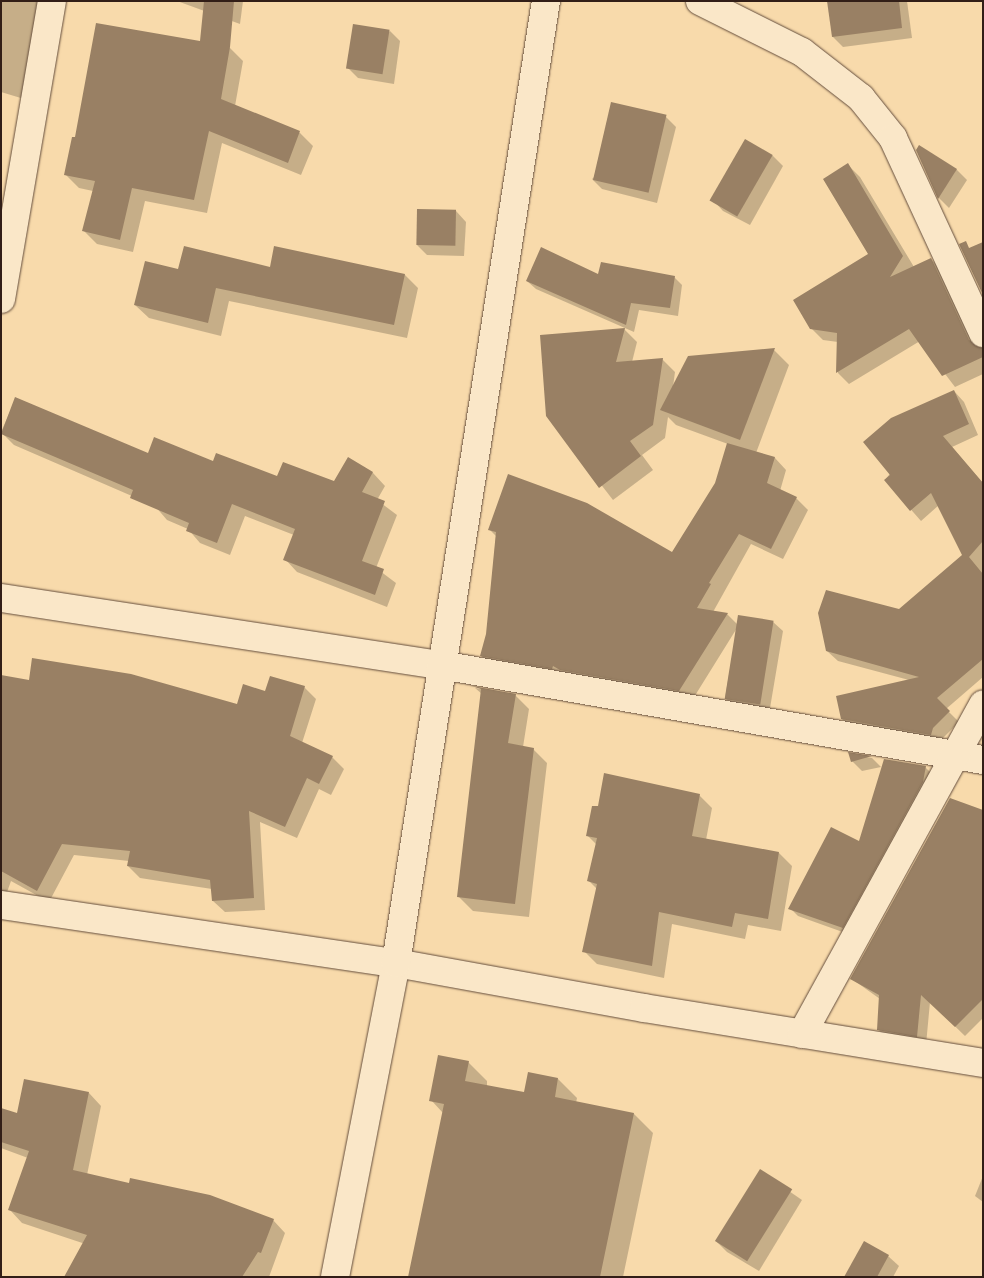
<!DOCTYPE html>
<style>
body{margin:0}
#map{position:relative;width:984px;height:1278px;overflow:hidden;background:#f8daab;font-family:"Libre Bodoni",serif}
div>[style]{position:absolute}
.shadow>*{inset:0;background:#0003}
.building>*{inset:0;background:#998064;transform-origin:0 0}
.roads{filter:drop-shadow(0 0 1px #644d3c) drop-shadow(0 0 1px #644d3c)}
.minor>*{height:28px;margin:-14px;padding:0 14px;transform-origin:14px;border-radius:14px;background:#fae7c8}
span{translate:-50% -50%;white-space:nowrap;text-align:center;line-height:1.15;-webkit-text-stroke:4px #fae7c8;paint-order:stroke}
.frame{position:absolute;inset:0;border:2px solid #321e17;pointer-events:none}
</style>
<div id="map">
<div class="shadow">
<i style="clip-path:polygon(1px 1px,47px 1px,34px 102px,1px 92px)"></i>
<i style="clip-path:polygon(177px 1px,243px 1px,240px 24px)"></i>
<i style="clip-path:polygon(829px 1px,907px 1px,912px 38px,843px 47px,833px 37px)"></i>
<i style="clip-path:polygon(97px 25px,230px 48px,243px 61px,235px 106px,300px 133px,313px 146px,301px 175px,222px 143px,207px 213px,145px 201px,133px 252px,97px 244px,84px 231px,93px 191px,79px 188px,66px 175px,76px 139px)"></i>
<i style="clip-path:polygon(390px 31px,400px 41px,394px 84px,358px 78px,348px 68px)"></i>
<i style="clip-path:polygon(665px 116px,676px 127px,657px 203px,602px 189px,592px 179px)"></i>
<i style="clip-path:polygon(746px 141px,773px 156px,783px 166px,750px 225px,723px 211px,713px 200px)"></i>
<i style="clip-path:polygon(917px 150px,957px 170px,967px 180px,949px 208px,939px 198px)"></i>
<i style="clip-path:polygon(848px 165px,860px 177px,914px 267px,931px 259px,943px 271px,978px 347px,983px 350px,983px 374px,955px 387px,920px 341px,849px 384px,838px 373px,838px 342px,823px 340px,811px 328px,870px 254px)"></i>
<i style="clip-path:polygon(456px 211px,466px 222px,464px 256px,427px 255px,417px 245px)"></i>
<i style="clip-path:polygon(271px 268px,405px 275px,418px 288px,407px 338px,229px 301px,221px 336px,149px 318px,135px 305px,179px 270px)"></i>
<i style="clip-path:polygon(599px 275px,674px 277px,682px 285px,678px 316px,639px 310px,634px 332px,536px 289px,527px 281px)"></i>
<i style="clip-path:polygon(624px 329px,637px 342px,632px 362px,662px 359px,675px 372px,673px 387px,774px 350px,789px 365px,756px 453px,775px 458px,786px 470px,780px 491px,796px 498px,808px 510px,783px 559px,751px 544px,713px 612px,727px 614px,738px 625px,773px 622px,783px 631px,769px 714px,735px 708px,725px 698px,737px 628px,691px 702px,493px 667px,481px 656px,487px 634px,496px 536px,490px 530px,672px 553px,716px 484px,728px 444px,676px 425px,668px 417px,665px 438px,642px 455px,653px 470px,613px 500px,547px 415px)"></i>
<i style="clip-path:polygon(954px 391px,964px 402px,978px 435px,952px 447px,983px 483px,983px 677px,946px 709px,959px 722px,942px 739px,941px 745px,853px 729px,842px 719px,909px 680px,838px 661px,827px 651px,899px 610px,963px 556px,939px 505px,921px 521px,885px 480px)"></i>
<i style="clip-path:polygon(16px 398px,148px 455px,214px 463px,278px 477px,334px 483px,348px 459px,373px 473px,385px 486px,377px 500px,397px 515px,376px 568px,396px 583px,387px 607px,297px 572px,285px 559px,294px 535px,245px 516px,230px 555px,200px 543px,188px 529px,167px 520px,155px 506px,14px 445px,1px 432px)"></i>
<i style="clip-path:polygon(30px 681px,238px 706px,266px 693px,304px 687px,316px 699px,302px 743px,332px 757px,344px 769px,331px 795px,319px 789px,297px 838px,260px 822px,265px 910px,225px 912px,213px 901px,212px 889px,140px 878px,128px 866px,129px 861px,74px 855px,49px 902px,11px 881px,1px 909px,1px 782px)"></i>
<i style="clip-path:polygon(475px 688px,515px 695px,529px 709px,523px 747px,533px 749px,547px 763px,529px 917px,473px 911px,459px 897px,482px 694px)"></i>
<i style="clip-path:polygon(850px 754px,872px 758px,881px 767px,862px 771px,852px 761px)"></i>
<i style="clip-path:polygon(925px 767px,933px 775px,851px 935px,798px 916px,790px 908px,859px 843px)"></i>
<i style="clip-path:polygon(699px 795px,712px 808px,706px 840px,779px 853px,792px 866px,781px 931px,748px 925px,745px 939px,672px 924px,664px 978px,597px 964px,584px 951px,597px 889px,589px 881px,597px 845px,587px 835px)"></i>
<i style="clip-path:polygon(983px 812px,983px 1018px,965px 1036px,930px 1002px,926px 1045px,887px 1039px,878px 1029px,880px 999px,852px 979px)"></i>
<i style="clip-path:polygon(468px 1062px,487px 1081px,487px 1086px,525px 1093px,558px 1079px,577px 1098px,576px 1103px,634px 1114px,653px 1133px,623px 1277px,410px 1277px,443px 1113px,431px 1100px)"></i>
<i style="clip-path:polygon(89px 1093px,101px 1106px,87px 1175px,273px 1220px,285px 1233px,269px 1277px,185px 1277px,22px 1223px,10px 1210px,28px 1158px,1px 1148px,1px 1109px,18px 1115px)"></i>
<i style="clip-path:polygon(760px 1171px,802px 1200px,759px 1271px,727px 1252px,717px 1242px)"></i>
<i style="clip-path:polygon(983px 1176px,983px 1202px,975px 1196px)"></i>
<i style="clip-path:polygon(888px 1256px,899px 1266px,893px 1277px,846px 1277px)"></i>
</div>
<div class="building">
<i style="clip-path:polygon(204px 1px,234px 1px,230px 47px,221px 99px,300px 131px,288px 163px,209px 131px,194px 200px,132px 188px,120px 240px,82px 231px,95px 181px,64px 175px,72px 137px,75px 137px,96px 23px,200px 41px)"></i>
<i style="clip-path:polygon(827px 1px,899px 1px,902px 28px,832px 37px)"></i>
<i style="left:353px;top:24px;width:37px;height:45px;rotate:9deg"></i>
<i style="left:611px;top:102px;width:57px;height:80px;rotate:13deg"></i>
<i style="left:745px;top:139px;width:32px;height:71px;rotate:30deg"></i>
<i style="clip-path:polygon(919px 145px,957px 169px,938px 199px,916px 150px)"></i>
<i style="clip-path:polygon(848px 163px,903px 256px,890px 277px,931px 258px,969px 340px,983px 348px,983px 357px,942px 376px,909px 329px,836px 373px,837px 333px,810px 329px,793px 300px,868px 254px,823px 179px)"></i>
<i style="left:417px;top:209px;width:39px;height:36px;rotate:1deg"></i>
<i style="clip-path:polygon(966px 241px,969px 248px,983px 242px,983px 295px,959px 244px)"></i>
<i style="clip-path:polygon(184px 246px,270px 267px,274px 246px,405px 274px,394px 325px,216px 288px,208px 323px,134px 305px,145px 261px,178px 269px)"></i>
<i style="clip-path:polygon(541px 247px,598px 274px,601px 262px,675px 276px,670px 308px,631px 303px,626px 325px,526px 281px)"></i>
<i style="clip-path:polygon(625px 328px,616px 362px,663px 358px,653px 425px,630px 441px,641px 456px,599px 488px,546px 416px,540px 335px)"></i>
<i style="clip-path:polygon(775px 348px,740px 440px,660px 410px,688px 356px)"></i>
<i style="clip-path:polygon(954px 390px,969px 424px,943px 436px,983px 483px,983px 541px,969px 557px,983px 574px,983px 659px,937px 698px,950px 711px,933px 728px,931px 735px,841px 719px,836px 696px,919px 677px,826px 651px,818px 613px,826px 590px,899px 609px,962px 555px,931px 493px,910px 511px,884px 480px,890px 475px,863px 442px,891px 418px)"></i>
<i style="clip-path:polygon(15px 397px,148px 453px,154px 437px,213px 461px,216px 453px,277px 476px,283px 462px,334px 481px,348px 457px,373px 472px,362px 492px,385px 501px,362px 561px,384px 569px,375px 595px,283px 560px,295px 529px,232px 504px,217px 543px,186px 531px,189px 523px,130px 498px,133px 490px,1px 434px)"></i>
<i style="clip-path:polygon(727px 443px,775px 457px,767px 483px,797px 497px,771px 549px,739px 534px,709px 583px,711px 584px,697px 608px,728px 613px,679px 691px,560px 670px,553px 666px,552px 669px,480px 656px,486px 634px,496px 532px,488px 530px,508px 474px,587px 503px,672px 552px,715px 483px)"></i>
<i style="left:738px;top:615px;width:36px;height:85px;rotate:9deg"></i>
<i style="clip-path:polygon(32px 658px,131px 674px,237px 704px,243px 684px,265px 691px,270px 676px,305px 686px,290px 736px,333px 756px,319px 784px,307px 778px,285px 827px,249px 811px,254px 898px,212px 901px,210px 880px,127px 866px,130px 851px,62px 844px,37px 891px,1px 871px,1px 675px,29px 680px)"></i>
<i style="clip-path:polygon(472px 686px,516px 694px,508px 743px,534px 748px,515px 904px,457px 897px,481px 689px)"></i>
<i style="clip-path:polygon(848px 752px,872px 756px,851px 762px)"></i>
<i style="clip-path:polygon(884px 759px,926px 766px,923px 782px,843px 928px,788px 909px,831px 827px,859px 841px)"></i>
<i style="clip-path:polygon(604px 773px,700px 794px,692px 836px,779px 852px,768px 919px,735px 913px,732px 927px,659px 912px,652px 966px,582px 952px,597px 884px,587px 881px,597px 838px,586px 836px,592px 806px,598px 806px)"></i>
<i style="clip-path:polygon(950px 798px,983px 810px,983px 999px,955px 1027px,921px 995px,917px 1037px,877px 1030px,879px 995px,850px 979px)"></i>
<i style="clip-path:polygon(438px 1055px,469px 1061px,465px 1081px,524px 1092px,528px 1072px,558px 1078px,555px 1097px,634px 1113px,600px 1277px,408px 1277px,444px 1104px,429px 1101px)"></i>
<i style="clip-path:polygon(24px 1079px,89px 1092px,73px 1170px,129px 1183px,130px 1178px,210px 1195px,274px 1219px,261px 1253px,258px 1252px,242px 1277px,64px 1277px,87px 1235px,8px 1210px,29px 1151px,1px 1142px,1px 1108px,17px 1113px)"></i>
<i style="left:760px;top:1169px;width:38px;height:85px;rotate:32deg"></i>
<i style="clip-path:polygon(864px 1241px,889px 1255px,877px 1277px,844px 1277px)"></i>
</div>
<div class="roads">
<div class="minor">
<i style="left:700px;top:1px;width:114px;rotate:26.6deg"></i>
<i style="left:802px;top:52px;width:75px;rotate:37.9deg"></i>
<i style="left:861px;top:98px;width:51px;rotate:51.3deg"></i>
<i style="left:893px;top:138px;width:215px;rotate:65.2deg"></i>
<i style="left:1px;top:299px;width:302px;rotate:-80.3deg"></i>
<i style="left:1px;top:598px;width:445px;rotate:8.7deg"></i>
<i style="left:441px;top:665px;width:550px;rotate:9.94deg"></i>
<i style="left:1px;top:905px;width:399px;rotate:8.4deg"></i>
<i style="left:396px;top:963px;width:252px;rotate:10.3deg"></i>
<i style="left:644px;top:1008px;width:343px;rotate:9.2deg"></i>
<i style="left:802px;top:1034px;width:376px;rotate:-61.2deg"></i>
<i style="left:335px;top:1277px;width:320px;rotate:-79deg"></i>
<i style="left:396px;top:963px;width:974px;rotate:-81.14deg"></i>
</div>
</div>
<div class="frame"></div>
</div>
